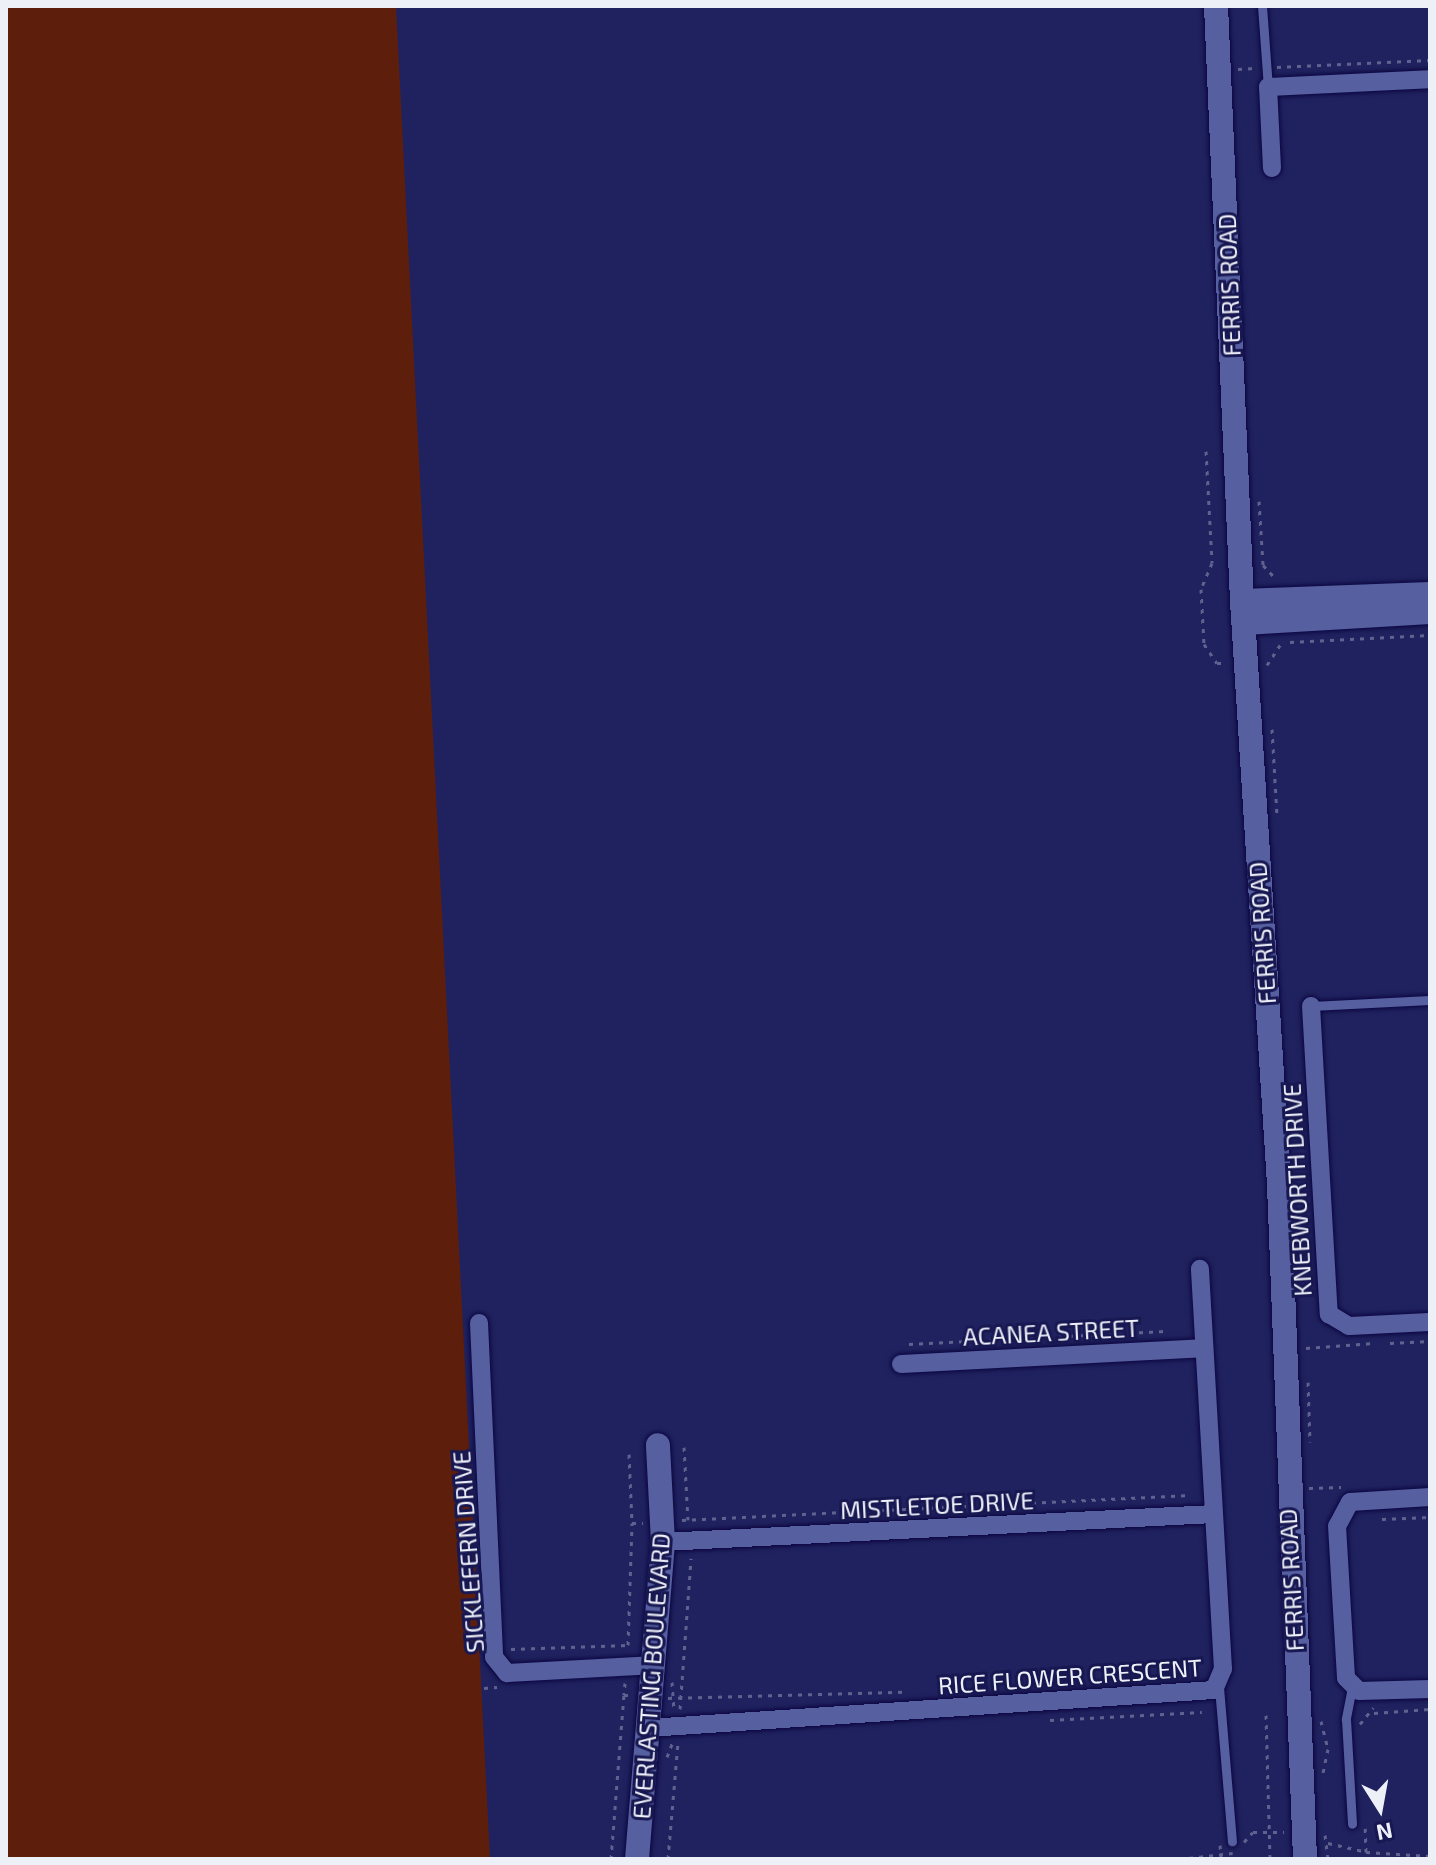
<!DOCTYPE html>
<style>
body{margin:0}
#map{position:relative;width:1436px;height:1865px;overflow:hidden;background:#1f225e;font-family:"Exo 2",sans-serif}
div>[style]{position:absolute}
.green>*{inset:0;background:#5e1e0c}
.path>*{height:3px;margin-top:-1.5px;transform-origin:0;background:repeating-linear-gradient(90deg,#5f628e 0 4px,transparent 0 10px)}
.roads{filter:drop-shadow(0 0 2px #0c0541) drop-shadow(0 0 2px #0c0541)}
.lane>*{height:9px;margin:-4.5px;padding:0 4.5px;transform-origin:4.5px;border-radius:4.5px;background:#5660a1}
.street>*{height:18px;margin:-9px;padding:0 9px;transform-origin:9px;border-radius:9px;background:#5660a1}
.secondary>*{height:24px;margin:-12px;padding:0 12px;transform-origin:12px;border-radius:12px;background:#5660a1}
span{translate:-50% -50%;white-space:nowrap;text-align:center;line-height:1.15;-webkit-text-stroke:6px #171752;paint-order:stroke}
.street-label{font-size:24px;color:#eef0f8}
.frame{position:absolute;inset:0;border:8px solid #eef0f8;pointer-events:none}
.north{position:absolute;left:1340px;top:1769px;width:80px;height:80px;-webkit-text-stroke:6px #171752;paint-order:stroke;rotate:169deg;font-size:22px;font-weight:700;line-height:32px;text-align:center;color:#eef0f8}
.north::after{content:'';display:block;margin:auto;width:28px;height:36px;background:#eef0f8;clip-path:polygon(50% 0,100% 100%,50% 72%,0 100%)}
</style>
<div id="map">
<div class="green">
<i style="clip-path:polygon(6px 6px,396px 6px,490px 1859px,6px 1859px)"></i>
</div>
<div class="path">
<i style="left:1277px;top:67px;width:153px;rotate:-2.6deg"></i>
<i style="left:1238px;top:69px;width:17px;rotate:-3deg"></i>
<i style="left:1206px;top:451px;width:112px;rotate:86.9deg"></i>
<i style="left:1212px;top:563px;width:28px;rotate:113deg"></i>
<i style="left:1201px;top:589px;width:55px;rotate:86.9deg"></i>
<i style="left:1204px;top:644px;width:23px;rotate:56deg"></i>
<i style="left:1217px;top:663px;width:10px"></i>
<i style="left:1259px;top:501px;width:64px;rotate:86.4deg"></i>
<i style="left:1263px;top:565px;width:19px;rotate:47deg"></i>
<i style="left:1290px;top:642px;width:140px;rotate:-2.9deg"></i>
<i style="left:1267px;top:665px;width:27px;rotate:-57deg"></i>
<i style="left:1272px;top:729px;width:87px;rotate:86.7deg"></i>
<i style="left:1390px;top:1343px;width:40px;rotate:-2.9deg"></i>
<i style="left:909px;top:1344px;width:257px;rotate:-2.9deg"></i>
<i style="left:1306px;top:1348px;width:68px;rotate:-4.2deg"></i>
<i style="left:1308px;top:1382px;width:60px;rotate:88.1deg"></i>
<i style="left:684px;top:1447px;width:73px;rotate:86.9deg"></i>
<i style="left:629px;top:1454px;width:69px;rotate:87.5deg"></i>
<i style="left:632px;top:1523px;width:11px"></i>
<i style="left:1309px;top:1488px;width:32px;rotate:-2deg"></i>
<i style="left:1382px;top:1519px;width:48px;rotate:-2.4deg"></i>
<i style="left:682px;top:1520px;width:509px;rotate:-2.82deg"></i>
<i style="left:511px;top:1649px;width:117px;rotate:-2deg"></i>
<i style="left:628px;top:1645px;width:122px;rotate:-88.1deg"></i>
<i style="left:672px;top:1682px;width:28px;rotate:86deg"></i>
<i style="left:625px;top:1683px;width:12px;rotate:95deg"></i>
<i style="left:624px;top:1695px;width:8px"></i>
<i style="left:484px;top:1688px;width:13px;rotate:-4deg"></i>
<i style="left:668px;top:1698px;width:236px;rotate:-1.5deg"></i>
<i style="left:680px;top:1709px;width:151px;rotate:-85.8deg"></i>
<i style="left:1374px;top:1713px;width:56px;rotate:-4.1deg"></i>
<i style="left:1266px;top:1715px;width:142px;rotate:88.4deg"></i>
<i style="left:1050px;top:1720px;width:152px;rotate:-3deg"></i>
<i style="left:1321px;top:1721px;width:29px;rotate:76deg"></i>
<i style="left:1328px;top:1749px;width:24px;rotate:102deg"></i>
<i style="left:1360px;top:1724px;width:21px;rotate:-51deg"></i>
<i style="left:667px;top:1757px;width:17px;rotate:-69deg"></i>
<i style="left:1325px;top:1835px;width:24px;rotate:83deg"></i>
<i style="left:1244px;top:1842px;width:13px;rotate:-48deg"></i>
<i style="left:1253px;top:1832px;width:31px"></i>
<i style="left:1328px;top:1843px;width:39px;rotate:13deg"></i>
<i style="left:1366px;top:1852px;width:24px;rotate:-92deg"></i>
<i style="left:1220px;top:1845px;width:12px;rotate:85deg"></i>
<i style="left:1366px;top:1852px;width:64px;rotate:3.6deg"></i>
<i style="left:611px;top:1859px;width:165px;rotate:-85.5deg"></i>
<i style="left:668px;top:1859px;width:116px;rotate:-85.1deg"></i>
<i style="left:1179px;top:1859px;width:54px;rotate:-6.3deg"></i>
</div>
<div class="roads">
<div class="lane">
<i style="left:1262px;top:6px;width:81px;rotate:85.8deg"></i>
<i style="left:1311px;top:1006px;width:119px;rotate:-2.9deg"></i>
<i style="left:1219px;top:1687px;width:155px;rotate:85.2deg"></i>
<i style="left:1352px;top:1687px;width:33px;rotate:101deg"></i>
<i style="left:1346px;top:1719px;width:105px;rotate:86.7deg"></i>
</div>
<div class="street">
<i style="left:1272px;top:168px;width:81px;rotate:-92.8deg"></i>
<i style="left:1268px;top:87px;width:162px;rotate:-2.8deg"></i>
<i style="left:1311px;top:1006px;width:309px;rotate:86.7deg"></i>
<i style="left:1329px;top:1314px;width:23px;rotate:31deg"></i>
<i style="left:1349px;top:1326px;width:81px;rotate:-2.8deg"></i>
<i style="left:479px;top:1323px;width:334px;rotate:87.4deg"></i>
<i style="left:494px;top:1657px;width:21px;rotate:51deg"></i>
<i style="left:507px;top:1673px;width:149px;rotate:-3.1deg"></i>
<i style="left:901px;top:1364px;width:302px;rotate:-3deg"></i>
<i style="left:1430px;top:1497px;width:80px;rotate:176.4deg"></i>
<i style="left:1350px;top:1502px;width:27px;rotate:118deg"></i>
<i style="left:1337px;top:1526px;width:152px;rotate:86.6deg"></i>
<i style="left:1346px;top:1678px;width:18px;rotate:45deg"></i>
<i style="left:1359px;top:1691px;width:71px;rotate:-1.6deg"></i>
<i style="left:663px;top:1542px;width:551px;rotate:-2.91deg"></i>
<i style="left:649px;top:1728px;width:566px;rotate:-3.85deg"></i>
<i style="left:1214px;top:1690px;width:23px;rotate:-67deg"></i>
<i style="left:1223px;top:1669px;width:401px;rotate:-93.3deg"></i>
</div>
<div class="secondary">
<i style="left:1216px;top:6px;width:596px;rotate:87.5deg"></i>
<i style="left:1242px;top:601px;width:585px;rotate:86.37deg"></i>
<i style="left:1279px;top:1185px;width:675px;rotate:87.79deg"></i>
<i style="left:1242px;top:601px;width:188px;rotate:-2.1deg"></i>
<i style="left:1244px;top:623px;width:186px;rotate:-3.4deg"></i>
<i style="left:637px;top:1859px;width:318px;rotate:-85.3deg"></i>
<i style="left:663px;top:1542px;width:97px;rotate:-93deg"></i>
</div>
</div>
<div class="street-label">
<span style="left:1229px;top:285px;rotate:-92deg">FERRIS ROAD</span>
<span style="left:1262px;top:933px;rotate:-94deg">FERRIS ROAD</span>
<span style="left:1297px;top:1190px;rotate:-93deg">KNEBWORTH DRIVE</span>
<span style="left:1051px;top:1332px;rotate:-3deg">ACANEA STREET</span>
<span style="left:937px;top:1505px;rotate:-3deg">MISTLETOE DRIVE</span>
<span style="left:468px;top:1552px;rotate:-94deg">SICKLEFERN DRIVE</span>
<span style="left:1291px;top:1580px;rotate:-93deg">FERRIS ROAD</span>
<span style="left:651px;top:1676px;rotate:-86deg">EVERLASTING BOULEVARD</span>
<span style="left:1070px;top:1676px;rotate:-4deg">RICE FLOWER CRESCENT</span>
</div>
<div class="frame"></div>
<div class="north">N</div>
</div>
